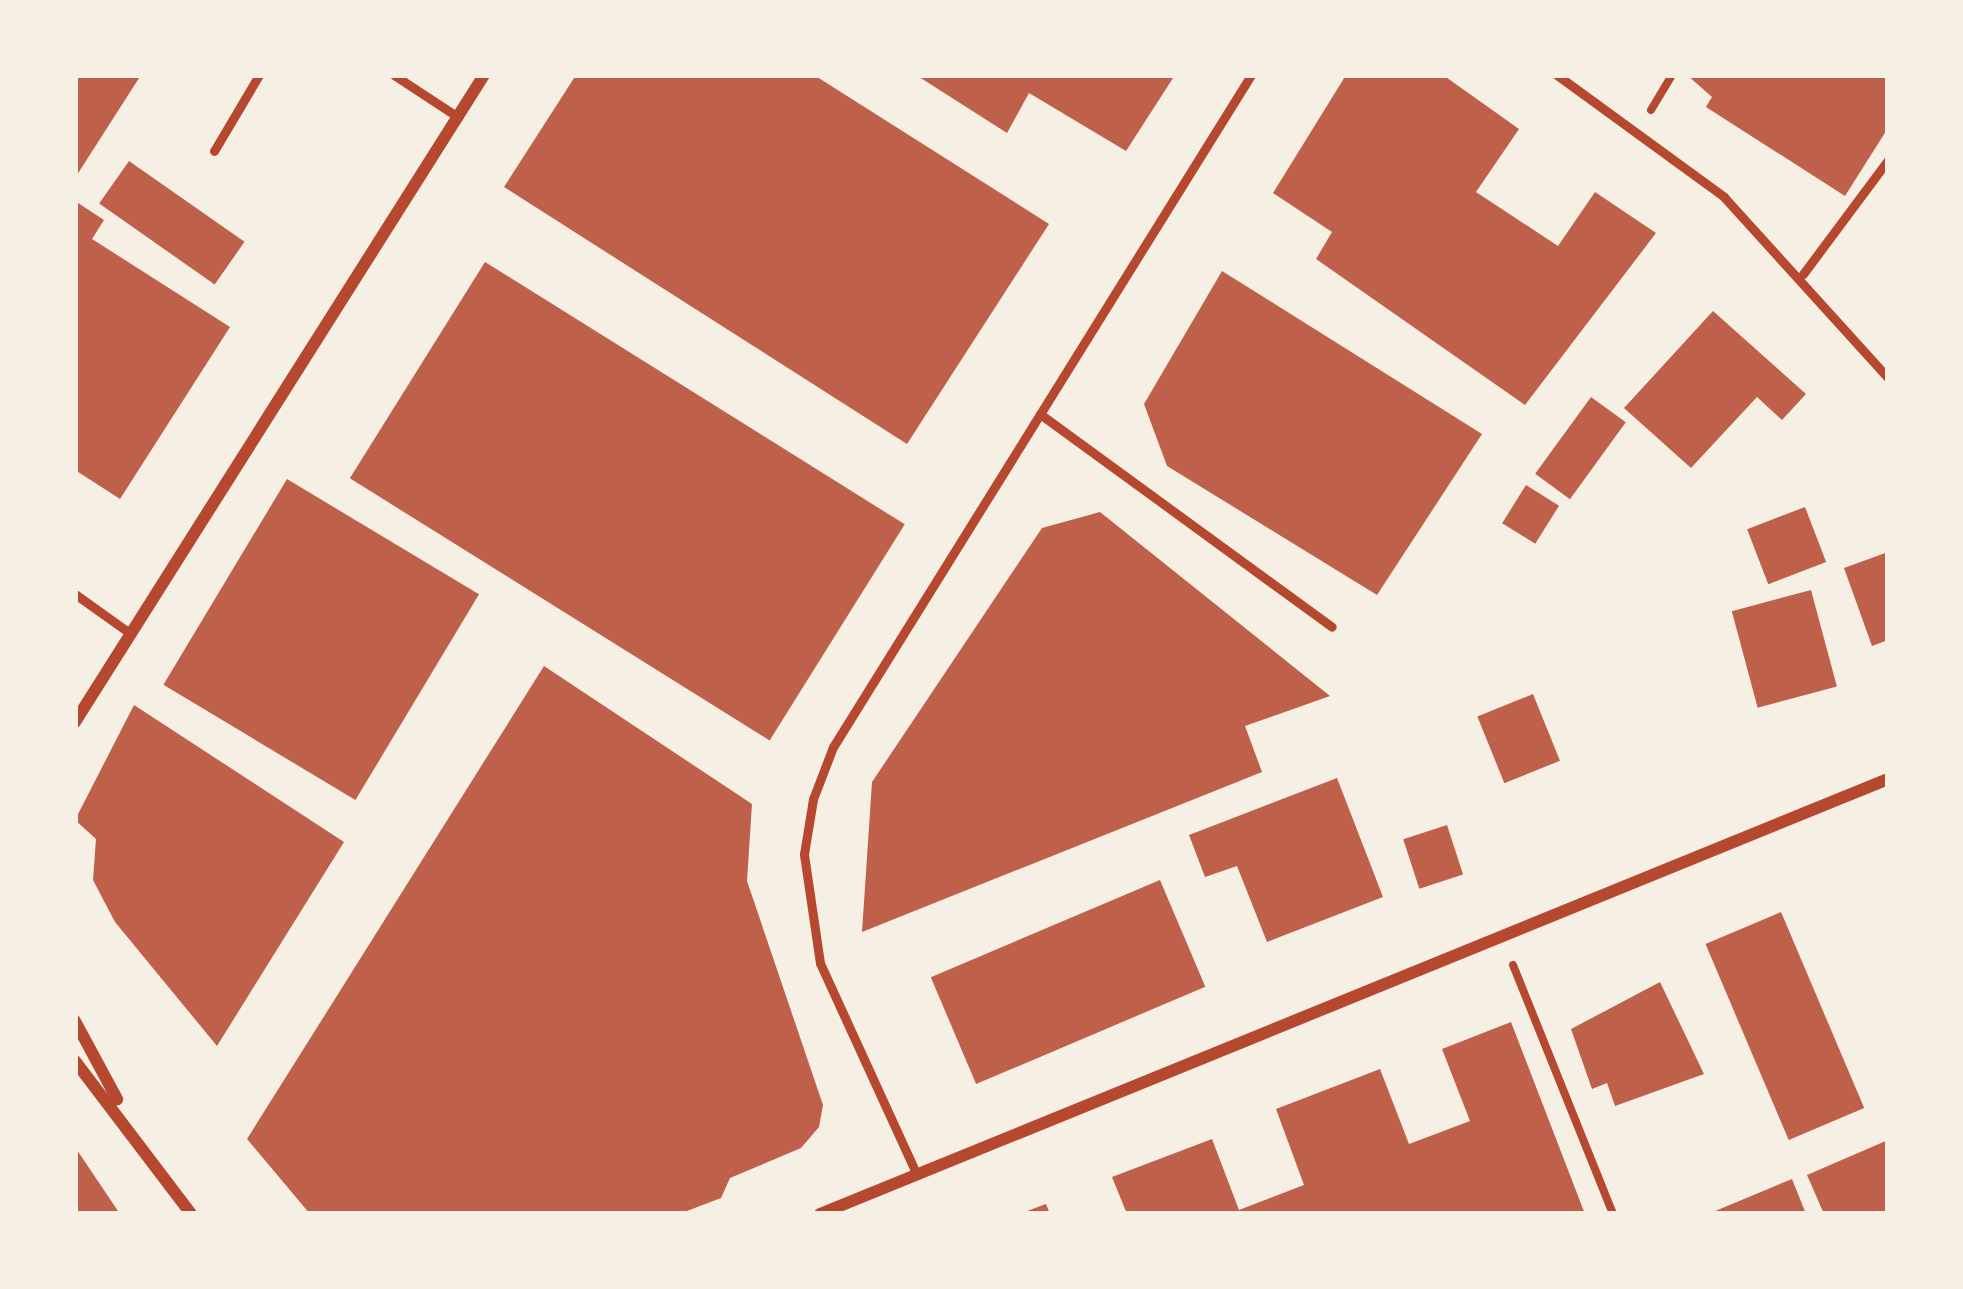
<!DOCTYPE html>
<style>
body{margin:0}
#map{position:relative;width:1963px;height:1289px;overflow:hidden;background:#f6efe4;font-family:Merriweather,serif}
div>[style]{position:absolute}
.building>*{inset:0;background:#bf614a;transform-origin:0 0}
.path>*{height:8px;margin:-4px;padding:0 4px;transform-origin:4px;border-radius:4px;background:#b5482f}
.service>*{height:9px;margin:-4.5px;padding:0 4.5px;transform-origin:4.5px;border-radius:4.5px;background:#b5482f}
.minor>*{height:12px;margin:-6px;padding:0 6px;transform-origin:6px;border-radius:6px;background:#b5482f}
span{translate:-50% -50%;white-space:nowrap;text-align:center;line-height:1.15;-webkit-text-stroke:9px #f6efe4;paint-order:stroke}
.frame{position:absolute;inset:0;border:78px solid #f6efe4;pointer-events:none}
</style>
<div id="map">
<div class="building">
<i style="clip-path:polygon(75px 75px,141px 75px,75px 178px)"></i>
<i style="clip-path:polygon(576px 75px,814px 75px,1049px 224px,907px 444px,504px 187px)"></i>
<i style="clip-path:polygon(916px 75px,1175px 75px,1126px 151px,1029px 93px,1007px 133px)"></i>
<i style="clip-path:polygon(1346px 75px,1443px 75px,1519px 129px,1476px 192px,1558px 246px,1595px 192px,1656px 233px,1525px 405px,1316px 259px,1332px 232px,1273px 193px)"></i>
<i style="clip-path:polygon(1687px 75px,1888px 75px,1888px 128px,1845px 196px,1706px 107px,1712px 97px)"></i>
<i style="left:129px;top:161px;width:141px;height:52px;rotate:35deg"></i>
<i style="clip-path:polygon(75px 201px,104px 220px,92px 239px,230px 327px,120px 499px,75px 470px)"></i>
<i style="left:485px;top:262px;width:495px;height:255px;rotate:32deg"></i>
<i style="clip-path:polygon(1222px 271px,1482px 434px,1377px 595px,1167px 466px,1144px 404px)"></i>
<i style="clip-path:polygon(1713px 311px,1806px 394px,1782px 420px,1757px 397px,1691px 468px,1624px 408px)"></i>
<i style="left:1591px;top:397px;width:43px;height:95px;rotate:36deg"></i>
<i style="left:287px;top:479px;width:224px;height:240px;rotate:31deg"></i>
<i style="left:1526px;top:485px;width:39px;height:45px;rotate:32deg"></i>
<i style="left:1805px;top:507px;width:59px;height:62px;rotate:69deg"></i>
<i style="clip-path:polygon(1100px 512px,1330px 696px,1245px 726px,1262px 772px,862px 932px,872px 782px,1042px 528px)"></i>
<i style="clip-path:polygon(1888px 552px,1888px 640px,1872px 646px,1844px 568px)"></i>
<i style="left:1811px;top:590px;width:100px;height:82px;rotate:75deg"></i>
<i style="clip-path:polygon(544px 666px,752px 804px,747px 881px,823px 1105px,819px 1127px,801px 1148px,730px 1178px,721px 1198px,679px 1214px,310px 1214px,247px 1139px)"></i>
<i style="left:1533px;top:694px;width:72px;height:60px;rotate:68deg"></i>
<i style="clip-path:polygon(134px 705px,344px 842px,217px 1046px,115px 922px,93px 880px,96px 839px,75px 820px)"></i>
<i style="clip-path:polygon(1337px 778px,1383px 897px,1267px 942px,1237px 866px,1205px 877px,1189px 835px)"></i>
<i style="left:1447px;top:825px;width:52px;height:46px;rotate:72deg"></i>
<i style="left:1160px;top:880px;width:116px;height:249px;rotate:67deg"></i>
<i style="left:1781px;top:912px;width:213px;height:82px;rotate:67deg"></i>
<i style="clip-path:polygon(1660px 982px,1704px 1074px,1615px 1106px,1607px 1083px,1592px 1089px,1571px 1029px)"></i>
<i style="clip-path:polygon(1511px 1022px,1585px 1214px,1127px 1214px,1112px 1177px,1212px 1139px,1239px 1210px,1304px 1185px,1276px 1109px,1380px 1069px,1409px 1144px,1470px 1121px,1442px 1049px)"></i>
<i style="clip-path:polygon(1888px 1140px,1888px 1214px,1824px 1214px,1807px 1175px)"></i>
<i style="clip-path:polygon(75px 1147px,120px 1214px,75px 1214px)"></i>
<i style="clip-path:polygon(1792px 1179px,1806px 1214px,1708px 1214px)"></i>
<i style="clip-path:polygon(1046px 1204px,1050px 1214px,1019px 1214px)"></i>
</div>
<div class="path">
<i style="left:1651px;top:110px;width:41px;rotate:-59deg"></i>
<i style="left:1513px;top:965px;width:268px;rotate:68.1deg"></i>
</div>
<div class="service">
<i style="left:394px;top:75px;width:77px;rotate:33.3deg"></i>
<i style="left:1557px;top:75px;width:207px;rotate:36.1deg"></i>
<i style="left:1724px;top:197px;width:244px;rotate:47.8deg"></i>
<i style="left:214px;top:151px;width:88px;rotate:-59.4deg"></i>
<i style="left:1803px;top:274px;width:142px;rotate:-53.3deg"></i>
<i style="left:1040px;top:414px;width:361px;rotate:36.1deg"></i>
<i style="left:75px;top:594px;width:69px;rotate:35.5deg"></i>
<i style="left:917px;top:1175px;width:233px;rotate:-114.6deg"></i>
<i style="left:820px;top:963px;width:110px;rotate:-98.4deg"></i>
<i style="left:804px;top:854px;width:56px;rotate:-80.7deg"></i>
<i style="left:813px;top:799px;width:56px;rotate:-69deg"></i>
<i style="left:833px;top:747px;width:791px;rotate:-58.12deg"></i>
</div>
<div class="minor">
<i style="left:75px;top:722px;width:765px;rotate:-57.7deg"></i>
<i style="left:75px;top:1021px;width:89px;rotate:61.7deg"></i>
<i style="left:75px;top:1061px;width:192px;rotate:52.8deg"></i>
<i style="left:820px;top:1214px;width:1153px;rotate:-22.16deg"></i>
</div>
<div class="frame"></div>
</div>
